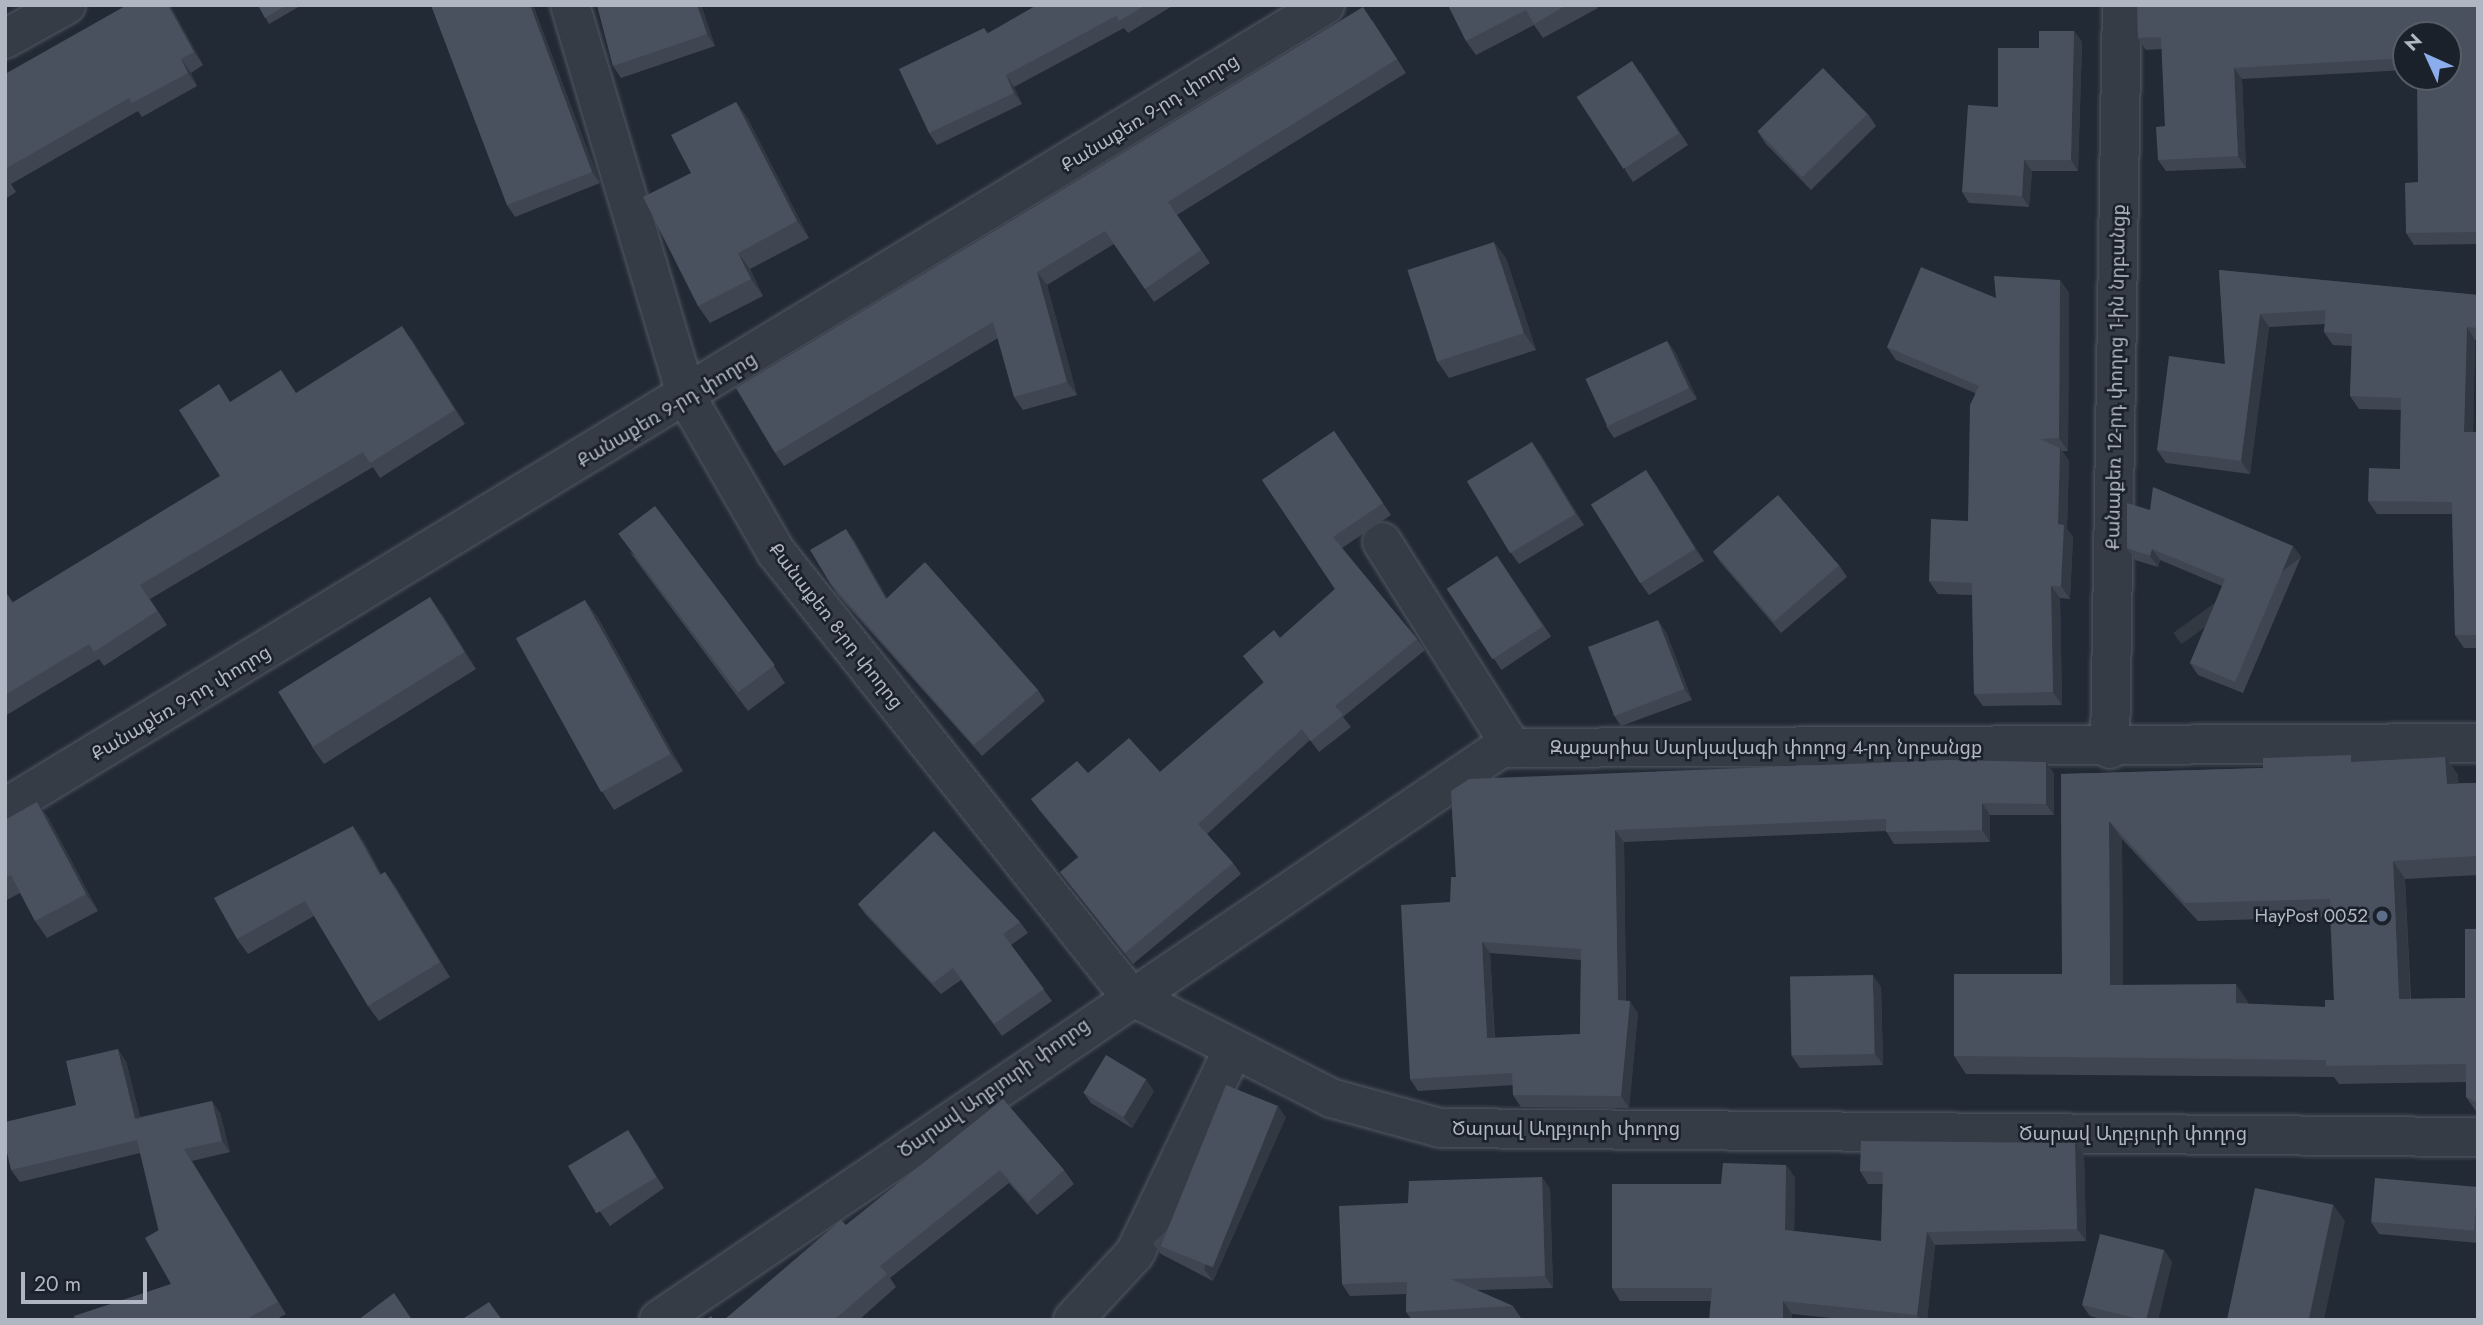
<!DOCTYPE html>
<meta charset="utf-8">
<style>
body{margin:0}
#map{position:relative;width:2483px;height:1325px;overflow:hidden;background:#222a35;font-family:Jost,"Noto Sans Armenian",sans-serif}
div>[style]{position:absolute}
.roads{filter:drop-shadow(0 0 2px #535964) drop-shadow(0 0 2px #535964)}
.minor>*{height:38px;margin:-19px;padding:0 19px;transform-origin:19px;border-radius:19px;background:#363c46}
.wall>*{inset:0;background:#3f4652;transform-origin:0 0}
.shaded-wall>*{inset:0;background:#333942;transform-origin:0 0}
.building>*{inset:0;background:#49515f;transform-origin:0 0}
.dots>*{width:19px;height:19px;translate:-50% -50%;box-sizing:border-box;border:4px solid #1b212b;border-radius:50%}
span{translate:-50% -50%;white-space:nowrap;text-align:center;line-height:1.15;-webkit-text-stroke:5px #1b212b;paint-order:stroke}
.street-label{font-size:19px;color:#b0b6c2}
.poi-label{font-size:19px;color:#b0b6c2}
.right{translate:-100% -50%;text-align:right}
.frame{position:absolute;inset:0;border:7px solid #b0b6c2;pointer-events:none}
.north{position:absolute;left:2392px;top:21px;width:70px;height:70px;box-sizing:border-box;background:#1b212b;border:2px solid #575d67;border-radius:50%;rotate:315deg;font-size:19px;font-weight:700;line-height:28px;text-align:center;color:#b0b6c2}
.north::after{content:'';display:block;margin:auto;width:24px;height:32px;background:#8cadec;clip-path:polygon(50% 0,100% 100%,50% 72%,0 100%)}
.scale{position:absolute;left:21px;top:1272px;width:126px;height:32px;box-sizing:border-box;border:4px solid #b0b6c2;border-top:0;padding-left:9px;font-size:21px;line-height:24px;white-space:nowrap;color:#b0b6c2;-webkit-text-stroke:5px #1b212b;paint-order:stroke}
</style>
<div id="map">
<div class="roads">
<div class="minor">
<i style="left:570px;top:5px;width:410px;rotate:73.4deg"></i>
<i style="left:687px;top:398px;width:178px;rotate:60deg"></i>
<i style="left:776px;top:552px;width:566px;rotate:51.45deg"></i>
<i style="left:1129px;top:995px;width:227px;rotate:27deg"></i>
<i style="left:1331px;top:1098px;width:113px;rotate:15.4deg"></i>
<i style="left:1440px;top:1128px;width:1038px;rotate:0.5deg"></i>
<i style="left:5px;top:39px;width:70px;rotate:-29.1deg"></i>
<i style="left:1382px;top:542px;width:244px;rotate:57.7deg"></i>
<i style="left:2110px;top:749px;width:744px;rotate:-89.08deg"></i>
<i style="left:5px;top:808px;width:1545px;rotate:-31.31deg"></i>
<i style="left:659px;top:1320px;width:1018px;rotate:-34.19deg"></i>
<i style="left:1501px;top:748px;width:977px;rotate:-0.29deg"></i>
<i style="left:1073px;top:1320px;width:91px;rotate:-47.2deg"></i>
<i style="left:1135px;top:1253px;width:224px;rotate:-64.3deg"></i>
</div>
</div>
<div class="wall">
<i style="clip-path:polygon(170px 5px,203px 65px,191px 73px,197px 86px,142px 117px,138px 111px,11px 184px,16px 192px,5px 199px,5px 74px)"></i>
<i style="clip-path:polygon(258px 5px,302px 5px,269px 24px)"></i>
<i style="clip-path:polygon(431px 5px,533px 5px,600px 183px,515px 217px,507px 205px)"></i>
<i style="clip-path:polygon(597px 5px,701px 5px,715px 46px,621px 78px,613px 66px)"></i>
<i style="clip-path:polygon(1037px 5px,1174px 5px,1128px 33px,1124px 28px,1014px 87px,1022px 104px,937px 145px,929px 133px,984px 28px,988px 33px)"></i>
<i style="clip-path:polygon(1448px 5px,1596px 5px,1598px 8px,1543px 38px,1534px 25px,1476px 55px,1466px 41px)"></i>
<i style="clip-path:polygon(2478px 5px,2478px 244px,2414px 245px,2406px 233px,2418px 182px,2448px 77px,2406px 35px,2406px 70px,2242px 79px,2246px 168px,2166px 171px,2158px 160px,2165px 126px,2162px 49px,2146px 50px,2138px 38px)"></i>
<i style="clip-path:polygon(1372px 20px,1406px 73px,1177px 215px,1210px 263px,1154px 302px,1114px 244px,1047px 285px,1077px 395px,1023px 410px,1014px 397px,998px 338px,784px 466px,775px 453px)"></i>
<i style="clip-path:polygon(2074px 31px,2082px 42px,2078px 171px,2032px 171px,2029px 207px,1969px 203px,1962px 192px,1998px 107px,2039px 48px)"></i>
<i style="clip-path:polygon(1640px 72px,1688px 145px,1633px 182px,1625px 170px)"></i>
<i style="clip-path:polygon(736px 102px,748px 119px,809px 238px,750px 269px,763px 296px,710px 323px,698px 306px)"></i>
<i style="clip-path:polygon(1868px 114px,1876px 126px,1811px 190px,1766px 144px,1758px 132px)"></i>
<i style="clip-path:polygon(1506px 258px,1536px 350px,1449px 378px,1437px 361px)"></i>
<i style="clip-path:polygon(2219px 270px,2478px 295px,2478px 340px,2475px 340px,2473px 432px,2478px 432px,2478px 648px,2464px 648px,2455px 635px,2452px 514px,2377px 514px,2368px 501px,2400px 469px,2401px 410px,2359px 409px,2350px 396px,2352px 346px,2333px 345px,2324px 332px,2325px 324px,2269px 327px,2250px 474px,2166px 463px,2157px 450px,2225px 364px)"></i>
<i style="clip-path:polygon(2060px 280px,2069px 293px,2068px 451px,2062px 451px,2069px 461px,2067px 529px,2073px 537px,2070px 599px,2060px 598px,2062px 705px,1983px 706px,1974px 694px,1972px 595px,1938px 594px,1929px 581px,1968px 521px,1975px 393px,1896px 360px,1887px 347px,1996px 298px)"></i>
<i style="clip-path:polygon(412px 340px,465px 424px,380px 478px,373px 467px,150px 599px,167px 625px,104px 666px,99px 659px,5px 716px,5px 591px,13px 602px,220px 476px,231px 402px,297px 393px)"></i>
<i style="clip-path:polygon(1667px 341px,1675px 352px,1697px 399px,1614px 438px,1606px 426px)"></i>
<i style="clip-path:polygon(1334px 431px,1391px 515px,1342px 548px,1417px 639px,1425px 650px,1343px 717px,1351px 727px,1319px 752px,1310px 740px,1207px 834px,1233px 863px,1241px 874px,1133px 964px,1060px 872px,1078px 857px,1039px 810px,1031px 799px,1088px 773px,1160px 772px,1264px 683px,1243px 656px,1280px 638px,1335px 589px,1262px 480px)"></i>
<i style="clip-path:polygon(1540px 453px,1584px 525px,1519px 564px,1511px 553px)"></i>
<i style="clip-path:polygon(1654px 482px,1704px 561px,1649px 595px,1641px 584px)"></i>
<i style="clip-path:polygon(2150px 510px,2293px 546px,2301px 557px,2243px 693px,2198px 675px,2190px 663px,2222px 586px,2160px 560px,2158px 567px,2135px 560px,2127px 548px)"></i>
<i style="clip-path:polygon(854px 540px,887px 598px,1038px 690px,1045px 701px,982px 756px,837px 594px,830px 583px)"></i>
<i style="clip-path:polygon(629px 551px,774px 666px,785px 683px,748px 711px)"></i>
<i style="clip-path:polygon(1713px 552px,1839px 565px,1847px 577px,1781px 633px,1721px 563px)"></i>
<i style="left:1497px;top:556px;width:97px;height:60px;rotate:56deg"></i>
<i style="clip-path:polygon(442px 614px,476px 669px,324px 764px,312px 747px)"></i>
<i style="clip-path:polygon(597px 616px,683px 771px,614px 810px,603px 793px)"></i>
<i style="clip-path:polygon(1666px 632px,1692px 700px,1621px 726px,1613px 714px)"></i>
<i style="clip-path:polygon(evenodd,2445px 757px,2458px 775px,2458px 783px,2478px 783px,2478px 875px,2405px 879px,2411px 999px,2465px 998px,2478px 929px,2478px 1114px,2466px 1097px,2466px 1082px,2339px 1084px,2334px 1077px,1966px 1074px,1954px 1056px,2062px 974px,2061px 774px,2263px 768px,2445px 757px,2122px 839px,2198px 921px,2330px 917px,2334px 1000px,2325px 1007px,2248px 1004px,2248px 1002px,2123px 985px,2122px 839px)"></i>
<i style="clip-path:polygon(evenodd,2046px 762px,2054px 774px,2054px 815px,1990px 815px,1990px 842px,1894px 844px,1886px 831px,1624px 842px,1626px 1001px,1638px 1013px,1629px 1108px,1521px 1107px,1513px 1095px,1513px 1085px,1418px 1091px,1410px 1079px,1450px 902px,1456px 877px,1451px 791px,2046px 762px,1490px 953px,1581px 960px,1580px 1034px,1495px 1038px,1490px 953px)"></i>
<i style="clip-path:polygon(37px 802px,49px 819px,98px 911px,47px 938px,35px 921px,20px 893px,5px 901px,5px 820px)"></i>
<i style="clip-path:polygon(363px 840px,381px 874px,385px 872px,395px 886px,450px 977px,379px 1021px,368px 1006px,314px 916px,248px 954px,237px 939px)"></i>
<i style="clip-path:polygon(858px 904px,1020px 922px,1028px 933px,1011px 945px,1052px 1001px,1002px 1036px,961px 980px,941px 994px,866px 915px)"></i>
<i style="clip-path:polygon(1881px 987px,1883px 1065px,1800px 1068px,1792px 1056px)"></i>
<i style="clip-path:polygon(126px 1061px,140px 1117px,212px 1101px,220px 1113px,230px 1152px,192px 1161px,286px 1314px,275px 1320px,75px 1320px,171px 1284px,140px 1153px,20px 1182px,11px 1170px,76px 1105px)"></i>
<i style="clip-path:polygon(1154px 1091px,1132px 1128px,1091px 1103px,1083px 1092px)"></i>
<i style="clip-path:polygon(1003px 1099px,1064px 1170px,1074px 1184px,1037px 1215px,1009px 1183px,890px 1278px,896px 1287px,859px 1320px,724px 1320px,846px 1225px)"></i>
<i style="clip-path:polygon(1286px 1117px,1213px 1281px,1161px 1254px,1153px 1243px)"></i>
<i style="clip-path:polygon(636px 1142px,664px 1188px,610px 1226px,570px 1169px)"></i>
<i style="clip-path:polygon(2075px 1143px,2084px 1155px,2086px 1241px,1935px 1245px,1927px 1320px,1851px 1320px,1792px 1314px,1711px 1301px,1620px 1301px,1612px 1288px,1721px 1184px,1786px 1165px,1795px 1178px,1794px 1231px,1881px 1241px,1883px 1184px,1868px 1184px,1860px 1171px)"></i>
<i style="clip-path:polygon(1542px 1177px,1550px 1189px,1553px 1288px,1477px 1290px,1513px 1306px,1521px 1318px,1485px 1320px,1412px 1320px,1406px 1312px,1406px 1294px,1350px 1296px,1342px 1284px,1408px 1203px)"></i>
<i style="clip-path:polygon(2478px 1187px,2478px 1243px,2379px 1234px,2371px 1222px)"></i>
<i style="clip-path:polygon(2164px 1250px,2172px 1262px,2158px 1320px,2104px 1320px,2090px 1316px,2082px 1305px)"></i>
</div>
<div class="shaded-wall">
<i style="clip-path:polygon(168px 5px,170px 5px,203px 65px,194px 52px)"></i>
<i style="clip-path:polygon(530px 5px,533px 5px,600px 183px,592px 172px)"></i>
<i style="clip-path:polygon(697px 5px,701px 5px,715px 46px,707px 34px)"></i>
<i style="clip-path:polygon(2074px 31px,2082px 42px,2078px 171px,2071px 160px)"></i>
<i style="clip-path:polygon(181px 59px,191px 73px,197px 86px,188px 73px)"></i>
<i style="clip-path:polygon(2234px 68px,2242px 79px,2246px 168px,2238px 156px)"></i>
<i style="clip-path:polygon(1006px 75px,1014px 87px,1022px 104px,1014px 93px)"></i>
<i style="clip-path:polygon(736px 102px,748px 119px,809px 238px,797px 221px)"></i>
<i style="clip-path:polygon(2024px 160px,2032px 171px,2029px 207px,2022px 196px)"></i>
<i style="clip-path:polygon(1494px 242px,1506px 258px,1536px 350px,1524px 333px)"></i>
<i style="clip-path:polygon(738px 253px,750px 269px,763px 296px,751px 279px)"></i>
<i style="clip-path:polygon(1037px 272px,1047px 285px,1077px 395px,1067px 382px)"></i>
<i style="clip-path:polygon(2060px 280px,2069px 293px,2068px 451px,2059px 438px)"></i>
<i style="clip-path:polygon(2260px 314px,2269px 327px,2250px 474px,2241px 461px)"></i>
<i style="clip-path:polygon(402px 326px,412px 340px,465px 424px,455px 410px)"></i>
<i style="clip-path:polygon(2467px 327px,2475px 340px,2473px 445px,2464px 432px)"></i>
<i style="clip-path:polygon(1667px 341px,1675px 352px,1697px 399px,1689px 388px)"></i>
<i style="clip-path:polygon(1532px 442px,1540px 453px,1584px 525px,1576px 514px)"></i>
<i style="clip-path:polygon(2060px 448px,2069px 461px,2067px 529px,2073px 537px,2070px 599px,2061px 586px,2058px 524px)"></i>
<i style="clip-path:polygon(1646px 470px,1654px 482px,1704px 561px,1695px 549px)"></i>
<i style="clip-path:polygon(846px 529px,854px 540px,894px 610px,886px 599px)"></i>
<i style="left:2293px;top:546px;width:14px;height:148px;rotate:54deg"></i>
<i style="clip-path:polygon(2152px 549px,2160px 560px,2158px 567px,2150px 556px)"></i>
<i style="clip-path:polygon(2051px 586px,2060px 598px,2062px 705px,2053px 692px)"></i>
<i style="clip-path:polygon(430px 597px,442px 614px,476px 669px,464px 652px)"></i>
<i style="clip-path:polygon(585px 600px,597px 616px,683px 771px,671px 754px)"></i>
<i style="clip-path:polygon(1658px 620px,1666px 632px,1692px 700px,1684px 689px)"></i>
<i style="clip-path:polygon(2445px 757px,2458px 775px,2459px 802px,2447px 784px)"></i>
<i style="clip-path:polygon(2046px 762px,2054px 774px,2054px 815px,2046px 804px)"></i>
<i style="clip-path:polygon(37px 802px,49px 819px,98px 911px,86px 894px)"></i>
<i style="clip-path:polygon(1982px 803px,1990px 815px,1990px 842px,1982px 830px)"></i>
<i style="clip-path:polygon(2109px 821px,2122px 839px,2123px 1003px,2110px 985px)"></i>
<i style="clip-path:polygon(353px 826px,363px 840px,390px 890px,380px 875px)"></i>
<i style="clip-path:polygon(1615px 830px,1624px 842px,1626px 1012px,1618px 1000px)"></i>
<i style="clip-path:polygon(2393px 861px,2405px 879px,2411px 1017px,2399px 999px)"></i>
<i style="clip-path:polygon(385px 872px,395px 886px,450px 977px,440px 962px)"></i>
<i style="clip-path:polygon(1482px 942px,1490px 953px,1495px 1050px,1487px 1038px)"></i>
<i style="clip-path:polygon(1873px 975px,1881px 987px,1883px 1065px,1875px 1054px)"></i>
<i style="clip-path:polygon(2236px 984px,2248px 1002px,2248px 1021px,2236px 1003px)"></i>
<i style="clip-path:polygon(1630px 1001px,1638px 1013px,1629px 1108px,1621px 1096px)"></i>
<i style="clip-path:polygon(118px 1049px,126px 1061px,143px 1130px,135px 1119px)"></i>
<i style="clip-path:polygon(1146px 1079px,1154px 1091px,1132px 1128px,1123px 1116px)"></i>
<i style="clip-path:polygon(212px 1101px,220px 1113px,230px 1152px,222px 1141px)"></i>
<i style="clip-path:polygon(1278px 1106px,1286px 1117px,1213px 1281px,1204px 1269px)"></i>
<i style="clip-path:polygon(628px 1130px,636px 1142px,664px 1188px,656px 1177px)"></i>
<i style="clip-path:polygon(2075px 1143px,2084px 1155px,2086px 1241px,2077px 1229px)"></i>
<i style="clip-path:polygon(184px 1149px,192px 1161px,286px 1314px,278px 1302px)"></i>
<i style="clip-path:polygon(1786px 1165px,1795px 1178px,1794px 1242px,1785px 1230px)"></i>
<i style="clip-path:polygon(1542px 1177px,1550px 1189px,1553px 1288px,1545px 1276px)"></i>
<i style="clip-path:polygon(2333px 1204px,2345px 1221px,2324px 1320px,2308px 1320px)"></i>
<i style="clip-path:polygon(1927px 1232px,1935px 1245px,1927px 1320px,1921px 1320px,1917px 1315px)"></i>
<i style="clip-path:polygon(2164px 1250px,2172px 1262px,2158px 1320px,2146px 1320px)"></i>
<i style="clip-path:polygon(1783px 1301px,1792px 1314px,1792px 1320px,1783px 1320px)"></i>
</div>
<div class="building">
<i style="clip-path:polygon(127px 5px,168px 5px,194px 52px,181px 59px,188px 73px,132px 103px,129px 98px,5px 169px,5px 74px)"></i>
<i style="clip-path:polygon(258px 5px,287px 5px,265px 18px)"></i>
<i style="clip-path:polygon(431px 5px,530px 5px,592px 172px,507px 205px)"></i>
<i style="clip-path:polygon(597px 5px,697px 5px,707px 34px,613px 66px)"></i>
<i style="clip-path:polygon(1037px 5px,1146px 5px,1119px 21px,1116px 16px,1006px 75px,1014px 93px,929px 133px,899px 69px,984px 28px,987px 34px)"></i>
<i style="clip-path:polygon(1448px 5px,1567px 5px,1534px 24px,1526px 10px,1466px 41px)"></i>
<i style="clip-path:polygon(2137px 5px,2478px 5px,2478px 232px,2406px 233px,2405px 183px,2418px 182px,2417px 77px,2448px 77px,2448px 35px,2406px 35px,2406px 58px,2234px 68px,2238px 156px,2158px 160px,2156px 127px,2165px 126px,2161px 37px,2138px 38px)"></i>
<i style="clip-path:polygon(1363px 7px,1397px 59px,1168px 202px,1201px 250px,1145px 289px,1105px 231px,1037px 272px,1067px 382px,1014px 397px,993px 322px,775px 453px,736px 388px)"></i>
<i style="clip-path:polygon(2039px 31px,2074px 31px,2071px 160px,2024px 160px,2022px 196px,1962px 192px,1968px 105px,1998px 107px,1998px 48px,2039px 48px)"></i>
<i style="left:1632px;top:61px;width:86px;height:66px;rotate:57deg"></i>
<i style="left:1823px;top:68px;width:64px;height:91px;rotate:46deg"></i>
<i style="clip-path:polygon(736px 102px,797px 221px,738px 253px,751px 279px,698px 306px,643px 197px,691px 173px,671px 135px)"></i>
<i style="left:1494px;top:242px;width:96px;height:91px;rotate:72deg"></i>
<i style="clip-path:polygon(1921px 267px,1996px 298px,1994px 276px,2060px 280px,2059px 438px,2040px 439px,2060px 448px,2058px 524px,2064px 525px,2061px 586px,2051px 586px,2053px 692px,1974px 694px,1972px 583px,1929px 581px,1931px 519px,1968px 521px,1970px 405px,1979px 386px,1887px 347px)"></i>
<i style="clip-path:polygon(2219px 270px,2478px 295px,2478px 328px,2467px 327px,2464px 432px,2478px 432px,2478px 635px,2455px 635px,2452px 502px,2368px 501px,2369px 468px,2400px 469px,2401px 398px,2350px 396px,2352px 334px,2324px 332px,2326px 310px,2260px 314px,2241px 461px,2157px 450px,2169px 356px,2225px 364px)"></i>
<i style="clip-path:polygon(402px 326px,455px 410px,370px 463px,363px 452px,140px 585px,157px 611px,94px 652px,89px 644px,5px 695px,5px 592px,12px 603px,220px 476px,179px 410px,219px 384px,230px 402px,281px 370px,296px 393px)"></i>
<i style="left:1667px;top:341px;width:52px;height:90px;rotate:65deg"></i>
<i style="clip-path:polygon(1334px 431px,1383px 503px,1333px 537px,1417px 639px,1335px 706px,1343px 715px,1311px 741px,1302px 729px,1198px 824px,1233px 863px,1125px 953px,1060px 872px,1079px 857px,1031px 799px,1077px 761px,1088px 773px,1129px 738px,1160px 772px,1264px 682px,1243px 656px,1274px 630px,1280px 638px,1335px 589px,1262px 480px)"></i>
<i style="left:1532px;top:442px;width:84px;height:76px;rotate:59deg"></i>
<i style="left:1646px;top:470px;width:93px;height:65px;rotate:58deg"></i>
<i style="clip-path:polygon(2153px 487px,2293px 546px,2235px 682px,2190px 663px,2225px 579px,2152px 549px,2150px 556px,2127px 548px,2127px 503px,2150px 510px)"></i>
<i style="left:1778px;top:495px;width:93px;height:86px;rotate:49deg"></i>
<i style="left:655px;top:506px;width:199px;height:46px;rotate:53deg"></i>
<i style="clip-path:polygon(846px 529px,886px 599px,925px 562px,1038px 690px,974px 745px,830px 583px,810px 550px)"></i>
<i style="left:1497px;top:556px;width:84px;height:60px;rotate:57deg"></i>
<i style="left:430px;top:597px;width:65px;height:179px;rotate:58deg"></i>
<i style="left:585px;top:600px;width:176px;height:79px;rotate:61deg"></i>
<i style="left:1658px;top:620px;width:74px;height:75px;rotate:69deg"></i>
<i style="clip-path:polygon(evenodd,2351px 755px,2351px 762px,2445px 757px,2447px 784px,2478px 783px,2478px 856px,2393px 861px,2399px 999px,2465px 998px,2465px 929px,2478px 929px,2478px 1103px,2466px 1097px,2466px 1064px,2326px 1066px,2326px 1060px,1954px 1056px,1954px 974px,2062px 974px,2061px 774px,2263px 768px,2263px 758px,2351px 755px,2109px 821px,2185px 903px,2330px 899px,2334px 1000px,2325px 1000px,2325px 1007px,2236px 1003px,2236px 984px,2110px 985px,2109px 821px)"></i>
<i style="clip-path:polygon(evenodd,1946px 760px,2046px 762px,2046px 804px,1982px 803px,1982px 830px,1886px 832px,1886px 819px,1615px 830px,1618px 1000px,1630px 1001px,1621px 1096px,1513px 1095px,1512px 1073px,1410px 1079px,1401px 905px,1450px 902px,1451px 877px,1456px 877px,1451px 791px,1469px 779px,1946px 760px,1482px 942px,1581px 949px,1580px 1034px,1487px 1038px,1482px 942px)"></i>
<i style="clip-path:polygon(37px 802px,86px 894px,35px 921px,11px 875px,5px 878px,5px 820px)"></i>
<i style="clip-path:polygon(353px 826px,380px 875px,385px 872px,440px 962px,368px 1006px,305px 901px,237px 939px,214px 898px)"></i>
<i style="clip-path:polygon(934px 831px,1020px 922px,1003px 934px,1044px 989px,994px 1024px,953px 968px,933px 983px,858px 904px)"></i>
<i style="left:1873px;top:975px;width:79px;height:83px;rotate:89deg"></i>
<i style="clip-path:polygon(118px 1049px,135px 1119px,212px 1101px,222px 1141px,184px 1149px,278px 1302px,244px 1320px,75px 1320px,74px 1316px,171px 1284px,145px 1238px,159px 1230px,137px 1140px,11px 1170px,5px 1144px,5px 1122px,76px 1105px,66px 1061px)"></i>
<i style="left:1106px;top:1055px;width:47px;height:44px;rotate:31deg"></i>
<i style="left:1226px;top:1085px;width:56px;height:174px;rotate:22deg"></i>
<i style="clip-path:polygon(1003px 1099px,1064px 1170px,1028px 1202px,1000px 1170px,880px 1266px,887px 1274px,834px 1320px,724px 1320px,841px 1220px,846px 1225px)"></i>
<i style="left:628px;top:1130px;width:55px;height:70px;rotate:59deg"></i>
<i style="clip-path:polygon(1861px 1141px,2075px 1143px,2077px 1229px,1927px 1232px,1917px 1315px,1783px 1301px,1783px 1320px,1709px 1320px,1712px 1288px,1612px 1288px,1612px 1184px,1721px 1184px,1723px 1163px,1786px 1165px,1785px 1230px,1881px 1241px,1883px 1172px,1860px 1171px)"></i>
<i style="clip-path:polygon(1542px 1177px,1545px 1276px,1451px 1279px,1513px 1306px,1406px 1312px,1407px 1282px,1342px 1284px,1339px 1206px,1408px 1203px,1409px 1181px)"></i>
<i style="left:2375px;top:1178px;width:103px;height:44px;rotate:5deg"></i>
<i style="left:2255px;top:1188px;width:80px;height:135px;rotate:12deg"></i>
<i style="clip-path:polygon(2100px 1234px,2164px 1250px,2146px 1320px,2142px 1320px,2082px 1305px)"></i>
<i style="clip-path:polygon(394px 1293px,412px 1320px,358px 1320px)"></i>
<i style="clip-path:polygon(489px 1302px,502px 1320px,461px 1320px)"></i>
<i style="clip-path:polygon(711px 1316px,714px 1320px,705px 1320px)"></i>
</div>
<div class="dots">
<i style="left:2382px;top:916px;background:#5c6f8a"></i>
</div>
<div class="street-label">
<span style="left:1150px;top:113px;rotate:-32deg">Քանաքեռ 9-րդ փողոց</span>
<span style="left:2116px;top:377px;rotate:-89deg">Քանաքեռ 12-րդ փողոց 1-ին նրբանցք</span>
<span style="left:667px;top:410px;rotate:-31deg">Քանաքեռ 9-րդ փողոց</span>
<span style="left:836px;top:626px;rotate:52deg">Քանաքեռ 8-րդ փողոց</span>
<span style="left:181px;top:703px;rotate:-31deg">Քանաքեռ 9-րդ փողոց</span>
<span style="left:1766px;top:748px">Զաքարիա Սարկավագի փողոց 4-րդ նրբանցք</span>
<span style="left:994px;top:1088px;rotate:-35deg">Ծարավ Աղբյուրի փողոց</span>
<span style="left:1566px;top:1129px">Ծարավ Աղբյուրի փողոց</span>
<span style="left:2133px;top:1134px">Ծարավ Աղբյուրի փողոց</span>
</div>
<div class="poi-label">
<span class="right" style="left:2368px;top:916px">HayPost 0052</span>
</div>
<div class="frame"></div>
<div class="north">N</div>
<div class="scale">20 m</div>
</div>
